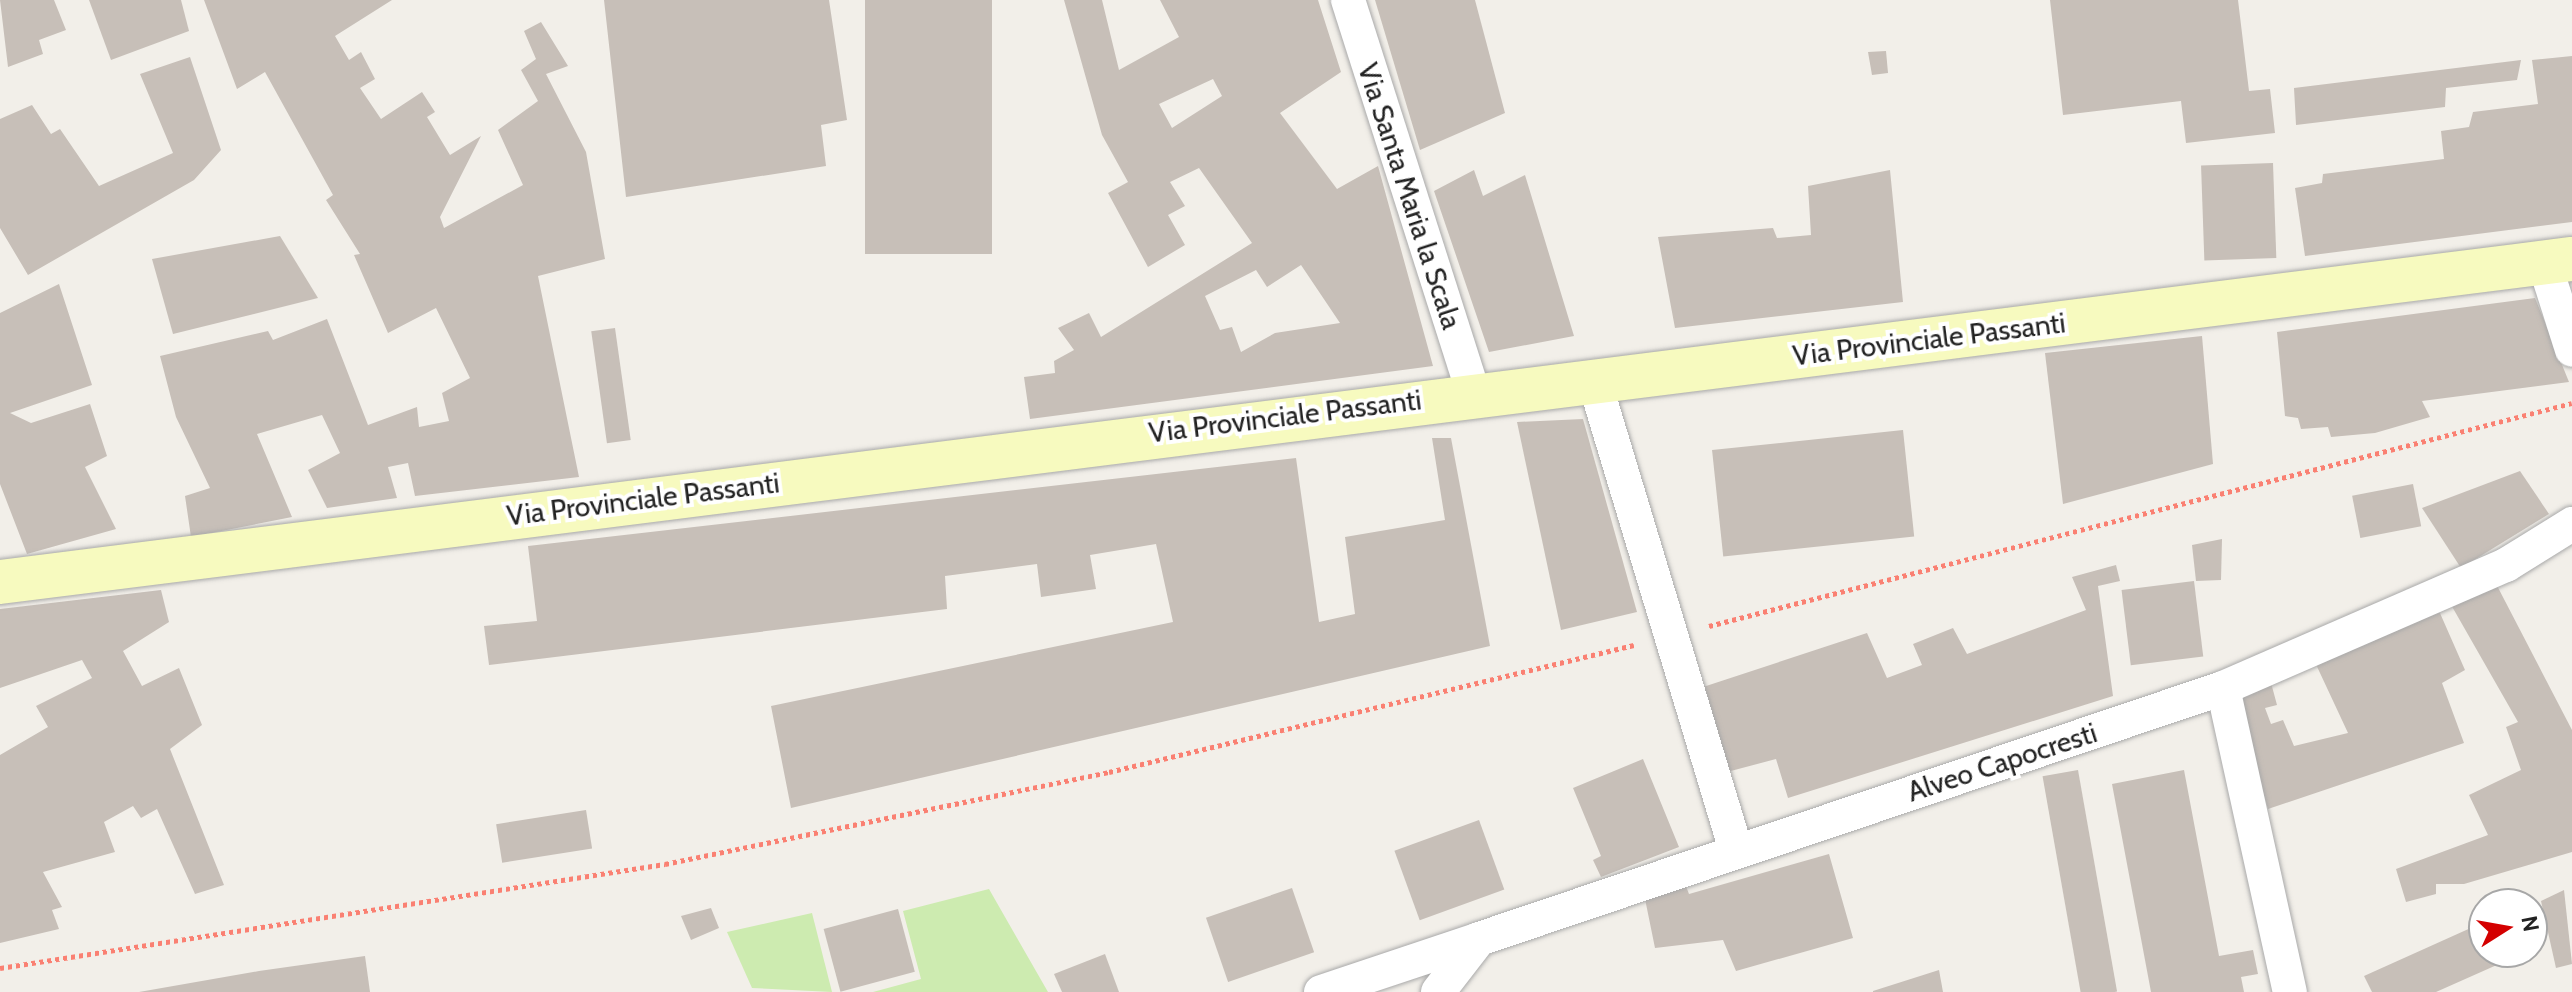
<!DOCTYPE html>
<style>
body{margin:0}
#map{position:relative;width:2572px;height:992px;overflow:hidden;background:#f2efe9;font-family:Cabin,sans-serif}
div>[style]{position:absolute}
.grass>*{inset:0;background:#cdebb0}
.building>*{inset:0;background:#c7bfb8;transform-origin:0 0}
.path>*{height:5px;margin-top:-2.5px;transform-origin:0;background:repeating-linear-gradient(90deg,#fa8072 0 4px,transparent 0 8px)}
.roads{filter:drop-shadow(0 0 2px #a9a9a9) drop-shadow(0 0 2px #a9a9a9)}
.street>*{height:34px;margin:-17px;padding:0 17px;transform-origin:17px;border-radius:17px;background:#fff}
.secondary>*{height:44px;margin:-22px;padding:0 22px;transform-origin:22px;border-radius:22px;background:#f7fabf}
span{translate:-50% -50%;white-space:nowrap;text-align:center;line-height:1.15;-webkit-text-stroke:8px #fff;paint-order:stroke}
.street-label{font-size:28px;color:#222}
.north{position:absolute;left:2468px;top:888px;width:80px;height:80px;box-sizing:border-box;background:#fff;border:2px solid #a7a7a7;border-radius:50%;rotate:79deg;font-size:22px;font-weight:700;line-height:32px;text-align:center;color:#222}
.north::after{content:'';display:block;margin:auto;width:28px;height:36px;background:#d40000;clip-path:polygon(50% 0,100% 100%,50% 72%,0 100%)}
</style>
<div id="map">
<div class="grass">
<i style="clip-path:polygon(989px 889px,1048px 992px,873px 992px,921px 979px,903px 911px)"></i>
<i style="clip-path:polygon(812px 913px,832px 992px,752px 988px,727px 932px)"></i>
</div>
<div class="building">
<i style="clip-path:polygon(0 0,54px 0,66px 30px,39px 40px,43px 54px,8px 67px)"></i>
<i style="clip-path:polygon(89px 0,181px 0,189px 31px,111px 60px)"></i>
<i style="clip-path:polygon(204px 0,392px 0,335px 36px,349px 60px,361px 52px,375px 79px,360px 88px,381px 119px,422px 92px,435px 112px,427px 117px,450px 155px,481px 136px,440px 217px,444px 228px,523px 185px,498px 130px,538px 101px,521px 70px,536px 59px,524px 31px,541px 22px,568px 66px,546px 74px,586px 152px,605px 259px,538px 276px,579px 477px,415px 496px,408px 463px,388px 467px,397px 498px,327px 508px,308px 470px,340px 453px,322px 415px,257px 434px,292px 517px,191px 537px,185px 496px,210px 488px,176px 417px,160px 356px,268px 331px,273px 340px,327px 319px,368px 425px,417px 407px,419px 427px,449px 421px,442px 393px,470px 378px,436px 308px,388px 333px,354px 255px,360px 254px,326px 200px,333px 195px,265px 72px,237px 89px)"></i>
<i style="clip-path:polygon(604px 0,829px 0,847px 120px,821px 125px,826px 166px,626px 197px)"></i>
<i style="left:865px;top:0;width:127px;height:254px"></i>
<i style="clip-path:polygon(evenodd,1064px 0,1102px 0,1119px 70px,1179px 37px,1160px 0,1318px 0,1341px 72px,1280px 113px,1337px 189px,1378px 166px,1433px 366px,1030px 419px,1024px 377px,1055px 373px,1054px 361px,1074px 350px,1058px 328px,1089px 313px,1101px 337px,1252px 243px,1199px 168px,1170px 182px,1185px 206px,1168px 215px,1185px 245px,1148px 267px,1108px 193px,1128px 182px,1102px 135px,1064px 0,1213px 79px,1222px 96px,1172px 128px,1159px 104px,1213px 79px,1064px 0,1301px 265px,1340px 323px,1275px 333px,1241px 352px,1232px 327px,1220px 330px,1205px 296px,1256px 270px,1267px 287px,1301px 265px)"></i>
<i style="clip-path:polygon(1375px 0,1475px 0,1505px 113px,1420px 150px)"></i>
<i style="clip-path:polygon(2050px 0,2238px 0,2249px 91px,2270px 89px,2275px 133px,2186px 143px,2181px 101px,2063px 115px)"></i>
<i style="clip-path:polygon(1886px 51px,1888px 73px,1872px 75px,1868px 52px)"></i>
<i style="clip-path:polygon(2572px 56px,2572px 222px,2305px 256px,2295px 188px,2322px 183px,2323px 174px,2444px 159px,2441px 131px,2469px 127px,2473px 112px,2538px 104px,2532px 60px)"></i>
<i style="clip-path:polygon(190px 57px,221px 150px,194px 180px,28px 275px,0 228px,0 119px,32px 105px,51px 134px,60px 129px,99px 186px,173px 153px,140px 74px)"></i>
<i style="clip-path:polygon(2521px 60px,2517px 80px,2446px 88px,2445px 107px,2296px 125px,2294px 88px)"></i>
<i style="left:2273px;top:163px;width:95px;height:72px;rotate:88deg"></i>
<i style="clip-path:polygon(1474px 170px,1483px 196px,1525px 175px,1574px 336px,1489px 352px,1434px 191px)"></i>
<i style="clip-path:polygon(1890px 170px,1903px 302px,1675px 328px,1658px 237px,1773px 228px,1777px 238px,1811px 235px,1808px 186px)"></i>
<i style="clip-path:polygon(280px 236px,318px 298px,173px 334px,152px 259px)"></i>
<i style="clip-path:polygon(59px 284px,92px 385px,10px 413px,31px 423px,90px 404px,107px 456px,85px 467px,116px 529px,27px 554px,0 484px,0 313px)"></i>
<i style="clip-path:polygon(2535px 298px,2569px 382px,2422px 401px,2430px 417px,2375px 433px,2331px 437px,2328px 427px,2301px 429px,2298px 418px,2285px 416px,2277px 332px)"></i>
<i style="left:615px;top:328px;width:113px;height:24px;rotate:82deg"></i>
<i style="clip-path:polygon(2202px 336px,2213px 464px,2063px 504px,2045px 353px)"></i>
<i style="clip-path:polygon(1583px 419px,1637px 612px,1561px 630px,1517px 422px)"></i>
<i style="left:1903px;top:430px;width:107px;height:192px;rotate:84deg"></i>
<i style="clip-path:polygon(1432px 438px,1451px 438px,1490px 646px,791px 808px,771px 706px,1173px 622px,1156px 544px,1090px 555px,1096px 589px,1041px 597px,1037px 564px,945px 576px,947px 609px,489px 665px,484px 626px,537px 621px,528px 546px,1296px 458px,1319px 622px,1355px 614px,1345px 537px,1445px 520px)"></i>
<i style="clip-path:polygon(2520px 471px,2549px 514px,2461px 568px,2422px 508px)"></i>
<i style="left:2413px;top:484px;width:43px;height:62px;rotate:79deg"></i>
<i style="clip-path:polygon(2222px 539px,2221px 580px,2196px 581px,2192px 545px)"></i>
<i style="clip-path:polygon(2116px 565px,2120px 581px,2098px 586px,2113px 696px,1788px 798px,1776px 759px,1727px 772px,1700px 688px,1867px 633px,1887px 678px,1922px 665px,1913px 644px,1953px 628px,1967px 654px,2086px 610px,2072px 577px)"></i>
<i style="clip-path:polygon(2492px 576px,2572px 730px,2572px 852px,2464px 884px,2436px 884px,2436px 894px,2406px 902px,2396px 869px,2488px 835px,2469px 795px,2521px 770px,2506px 727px,2518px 722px,2446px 596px)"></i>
<i style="left:2194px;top:581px;width:76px;height:73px;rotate:83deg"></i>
<i style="clip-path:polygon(161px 590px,169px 622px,123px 651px,142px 686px,179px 668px,202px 725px,170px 749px,224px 885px,195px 894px,157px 809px,141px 818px,133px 806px,104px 822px,115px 852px,43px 872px,62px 907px,52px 910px,59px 929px,0 943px,0 755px,48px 727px,36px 706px,92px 678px,82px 660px,0 688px,0 609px)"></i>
<i style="clip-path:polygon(2436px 604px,2465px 670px,2442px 683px,2464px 743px,2268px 809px,2241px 716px,2243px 690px,2270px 679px,2277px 705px,2265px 708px,2271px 724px,2283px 720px,2294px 746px,2348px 733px,2313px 658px)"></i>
<i style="clip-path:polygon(1643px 759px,1679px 847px,1601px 877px,1593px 860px,1601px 856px,1573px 788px)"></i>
<i style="left:2078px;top:770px;width:225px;height:36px;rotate:80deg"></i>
<i style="clip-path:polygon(2184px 770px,2219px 956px,2253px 950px,2258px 974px,2241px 977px,2244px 992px,2151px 992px,2112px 784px)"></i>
<i style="left:586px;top:810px;width:39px;height:91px;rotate:81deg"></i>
<i style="left:1479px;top:820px;width:74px;height:90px;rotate:70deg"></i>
<i style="clip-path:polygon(1829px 854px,1853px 938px,1736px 971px,1723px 940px,1655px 948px,1644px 894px,1684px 881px,1689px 894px)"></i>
<i style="left:1292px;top:888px;width:68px;height:91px;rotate:71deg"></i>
<i style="clip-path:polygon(2564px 890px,2572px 964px,2556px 968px,2541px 901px)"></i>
<i style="clip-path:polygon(711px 908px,719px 928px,691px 940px,681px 916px)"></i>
<i style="left:898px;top:909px;width:65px;height:77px;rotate:75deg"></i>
<i style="clip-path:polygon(2484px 922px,2484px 952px,2517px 956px,2436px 992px,2372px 992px,2364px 976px)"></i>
<i style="clip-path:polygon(1105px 954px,1119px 992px,1062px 992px,1054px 974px)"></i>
<i style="clip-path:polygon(365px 956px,370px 992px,139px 992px,259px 971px)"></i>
<i style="clip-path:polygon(1939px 970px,1943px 992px,1873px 992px,1873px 991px)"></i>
</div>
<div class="path">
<i style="left:1709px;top:626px;width:891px;rotate:-14.49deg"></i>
<i style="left:0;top:968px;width:673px;rotate:-8.89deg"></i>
<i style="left:665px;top:864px;width:453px;rotate:-11.7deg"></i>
<i style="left:1109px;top:772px;width:540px;rotate:-13.6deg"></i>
</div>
<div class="roads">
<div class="street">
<i style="left:1348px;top:0;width:411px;rotate:72.3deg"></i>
<i style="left:2544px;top:262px;width:92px;rotate:72.3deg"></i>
<i style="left:1594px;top:380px;width:491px;rotate:73.2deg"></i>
<i style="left:2223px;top:688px;width:311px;rotate:77.6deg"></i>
<i style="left:1321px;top:992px;width:167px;rotate:-18.5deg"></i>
<i style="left:1438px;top:992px;width:67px;rotate:-52.3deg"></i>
<i style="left:1479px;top:939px;width:785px;rotate:-18.64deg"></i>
<i style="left:2223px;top:688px;width:309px;rotate:-23.5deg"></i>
<i style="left:2506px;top:565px;width:78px;rotate:-31.8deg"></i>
</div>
<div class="secondary">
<i style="left:0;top:582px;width:2592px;rotate:-7.16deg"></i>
</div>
</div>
<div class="street-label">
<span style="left:1410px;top:196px;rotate:72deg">Via Santa Maria la Scala</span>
<span style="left:1929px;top:339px;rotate:-7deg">Via Provinciale Passanti</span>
<span style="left:1285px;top:416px;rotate:-7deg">Via Provinciale Passanti</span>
<span style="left:643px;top:499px;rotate:-7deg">Via Provinciale Passanti</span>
<span style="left:2002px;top:762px;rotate:-18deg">Alveo Capocresti</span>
</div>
<div class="north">N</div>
</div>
